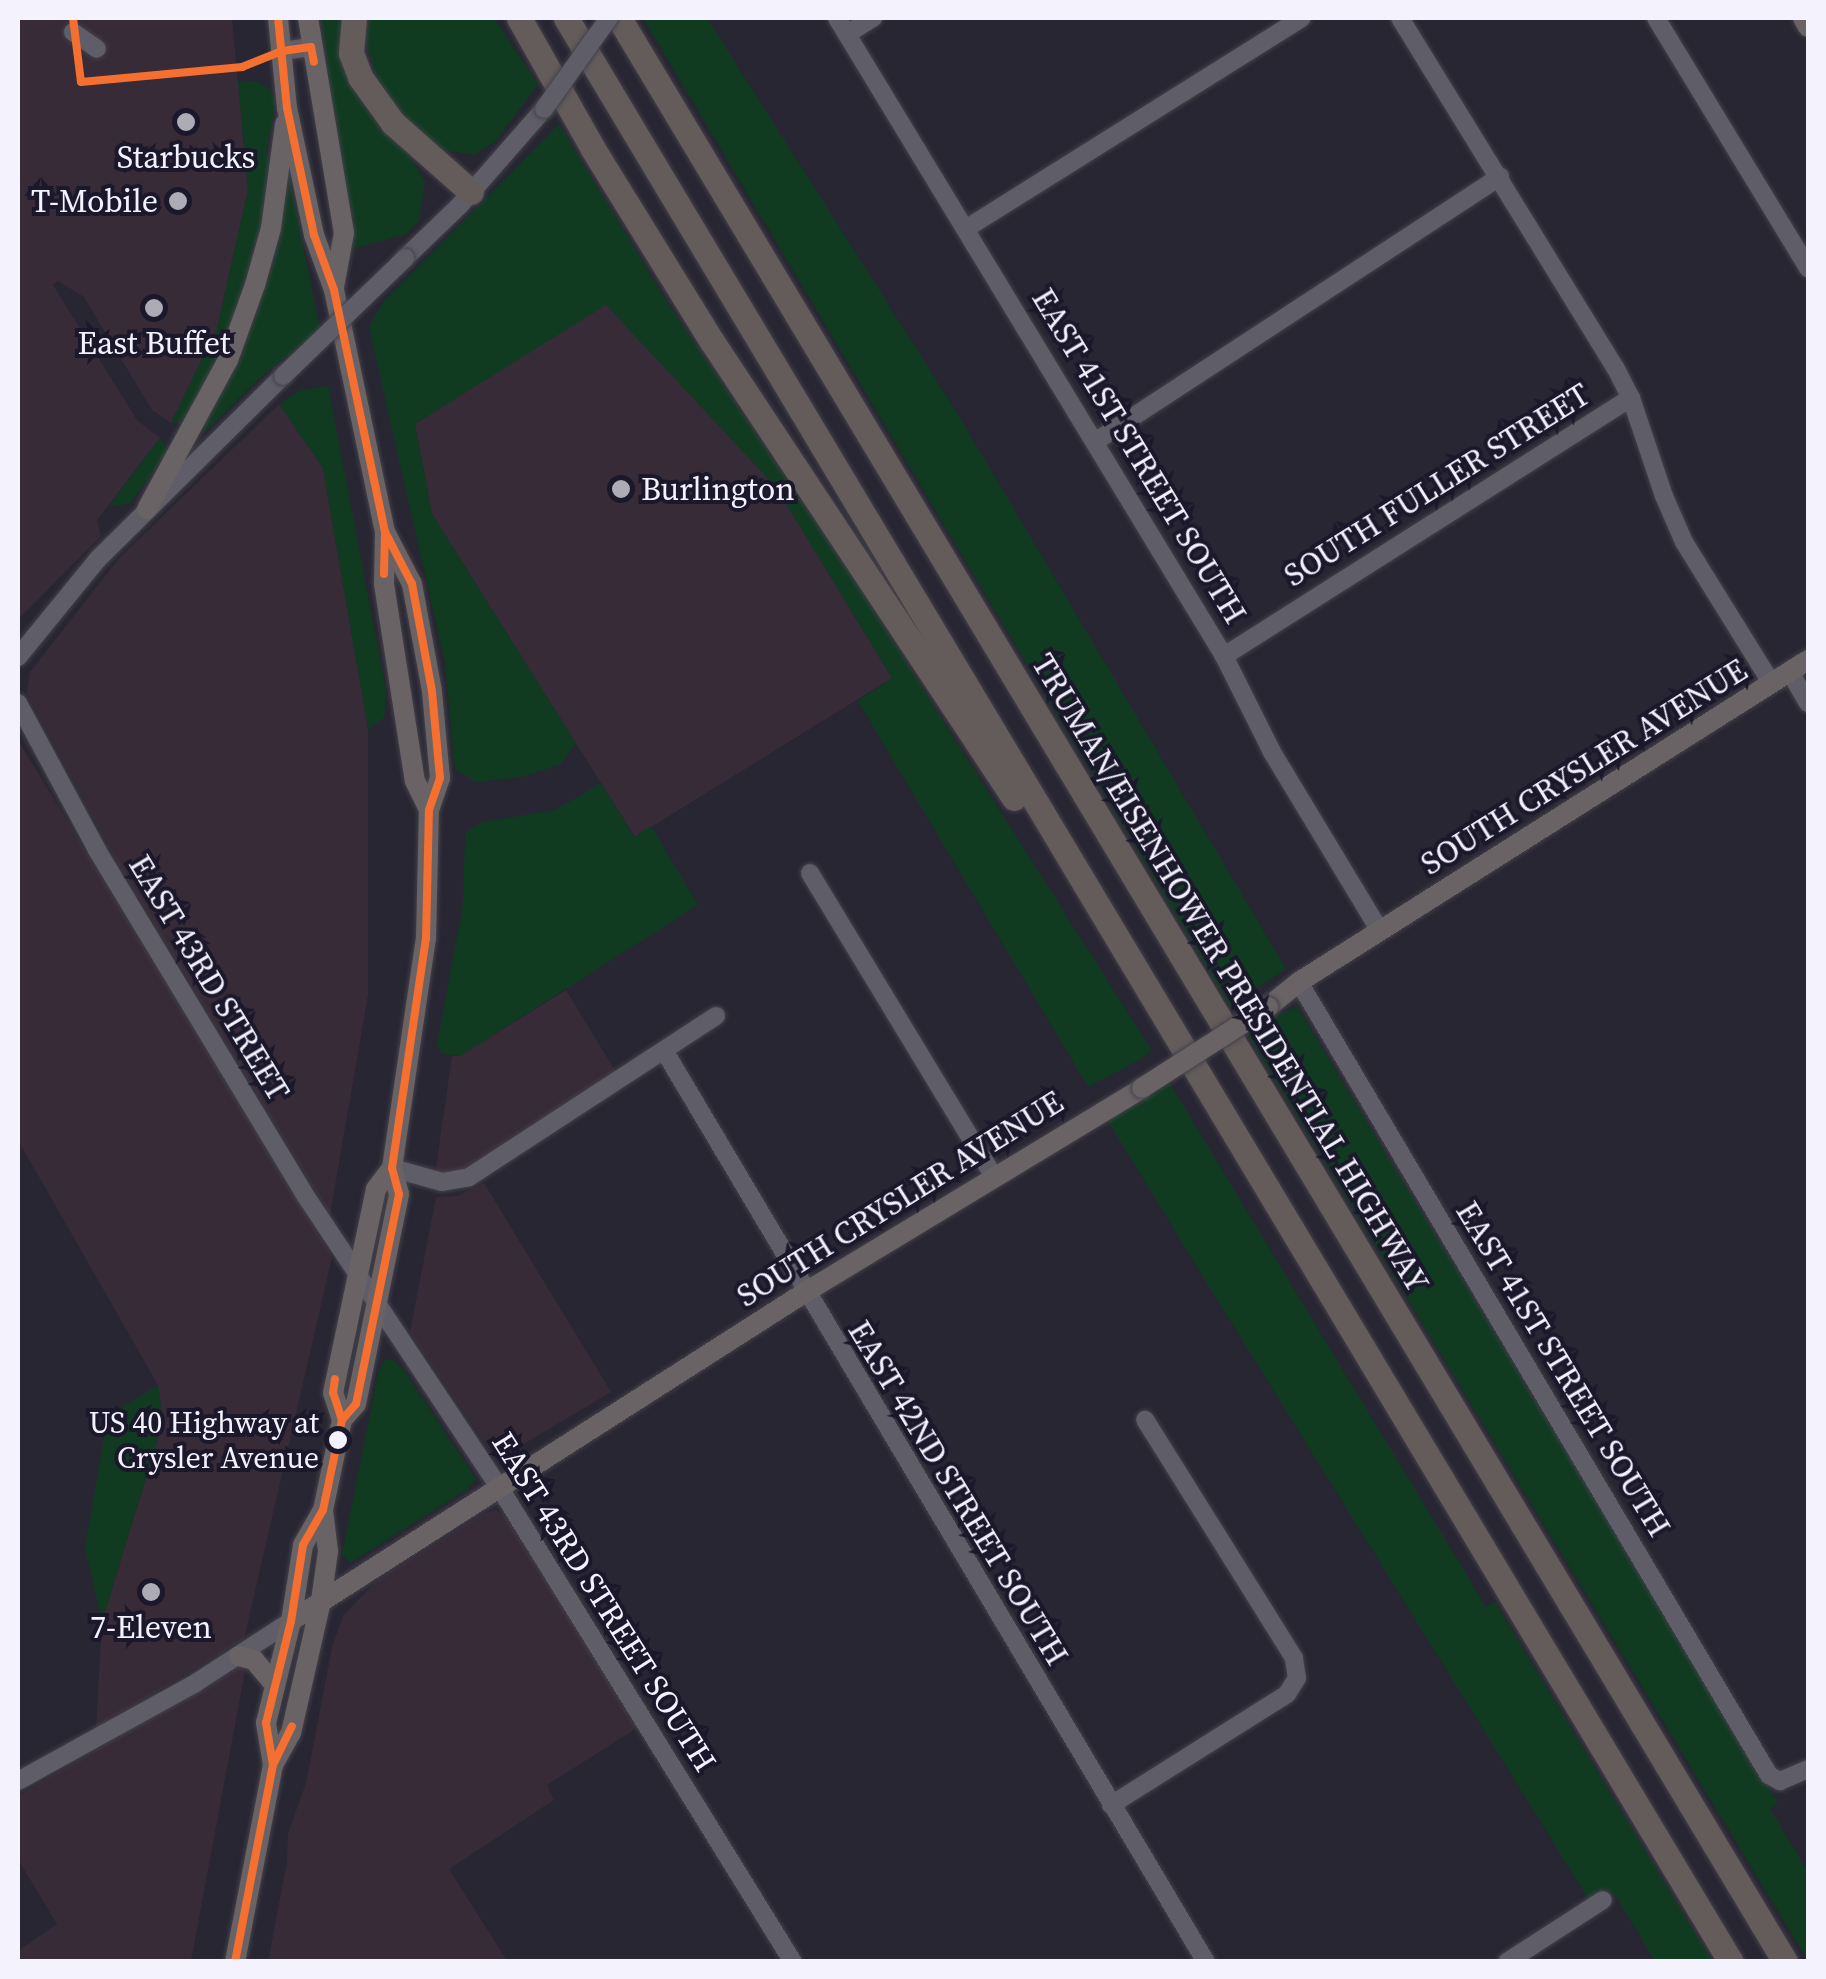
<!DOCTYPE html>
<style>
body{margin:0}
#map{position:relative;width:1826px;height:1979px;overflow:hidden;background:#282632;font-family:"Source Serif 4",serif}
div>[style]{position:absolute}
.commercial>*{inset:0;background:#372b38}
.green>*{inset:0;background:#103b21}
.roads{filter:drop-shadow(0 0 2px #43414a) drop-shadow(0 0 2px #43414a)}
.minor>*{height:18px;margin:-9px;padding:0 9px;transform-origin:9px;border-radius:9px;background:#5f5e68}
.major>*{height:20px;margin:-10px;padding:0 10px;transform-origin:10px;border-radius:10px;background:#696365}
.highway>*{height:25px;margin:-12.5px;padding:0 12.5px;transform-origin:12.5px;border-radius:12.5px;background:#645c5b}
.bridges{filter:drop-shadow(0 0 2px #43414a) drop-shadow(0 0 2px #43414a)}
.minor-bridge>*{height:18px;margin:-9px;padding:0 9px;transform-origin:9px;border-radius:9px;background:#5f5e68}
.major-bridge>*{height:20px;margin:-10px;padding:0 10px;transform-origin:10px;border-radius:10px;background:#696365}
.bus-1>*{height:8px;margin:-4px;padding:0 4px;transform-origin:4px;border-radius:4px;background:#f46f30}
.dots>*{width:28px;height:28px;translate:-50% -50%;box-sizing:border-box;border:5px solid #1b182c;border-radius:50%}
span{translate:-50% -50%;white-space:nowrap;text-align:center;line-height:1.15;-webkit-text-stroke:8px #1b182c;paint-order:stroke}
.bus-label{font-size:30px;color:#f3f2fd}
.right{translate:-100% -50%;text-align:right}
.poi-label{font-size:32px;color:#f3f2fd}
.left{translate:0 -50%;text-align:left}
.street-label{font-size:32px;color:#f3f2fd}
.frame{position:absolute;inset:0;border:20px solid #f3f2fd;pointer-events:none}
</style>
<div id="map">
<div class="commercial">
<i style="clip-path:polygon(18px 18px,232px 18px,248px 190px,217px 328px,171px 423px,152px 410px,84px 297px,58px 281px,53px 285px,137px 420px,160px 438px,97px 520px,101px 536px,18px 619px)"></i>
<i style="clip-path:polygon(606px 304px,776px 487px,892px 678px,635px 837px,432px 514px,415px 424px)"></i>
<i style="clip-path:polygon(279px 404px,323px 468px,368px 729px,368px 995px,330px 1215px,119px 865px,27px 693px,30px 672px,119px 558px)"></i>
<i style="clip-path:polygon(18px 740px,332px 1257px,244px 1639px,96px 1728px,102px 1622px,163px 1422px,158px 1385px,18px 1140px)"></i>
<i style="clip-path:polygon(566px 990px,617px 1074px,461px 1173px,435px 1174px,452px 1056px,460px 1056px)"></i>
<i style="clip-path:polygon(484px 1183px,611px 1392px,505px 1455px,488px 1447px,410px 1332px,436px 1197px,458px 1196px)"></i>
<i style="clip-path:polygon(496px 1510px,509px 1519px,637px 1728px,547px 1785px,554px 1800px,449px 1869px,507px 1961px,268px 1962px,287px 1861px,288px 1833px,306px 1783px,333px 1643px,344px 1615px,375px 1582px,484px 1513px)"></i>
<i style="clip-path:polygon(246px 1666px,191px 1961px,18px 1961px,18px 1951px,57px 1924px,18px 1859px,18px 1796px,236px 1667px)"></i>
</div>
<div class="green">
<i style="clip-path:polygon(321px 18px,346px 18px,354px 68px,425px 181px,419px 221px,407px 234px,352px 249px)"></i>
<i style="clip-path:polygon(370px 18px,494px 18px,538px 84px,496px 141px,474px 155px,442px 150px,400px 113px,376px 76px,365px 39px)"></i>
<i style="clip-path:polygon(643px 18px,707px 18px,959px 416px,1286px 969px,1230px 1006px)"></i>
<i style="clip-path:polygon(256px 81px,269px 88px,276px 102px,266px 152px,270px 159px,260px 247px,233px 330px,186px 421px,171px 423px,217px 328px,248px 190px,238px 82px)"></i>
<i style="clip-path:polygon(559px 124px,669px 305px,858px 586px,1152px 1051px,1134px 1063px,1088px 1087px,858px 701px,892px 678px,776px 487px,606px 305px,415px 424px,432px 514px,576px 743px,561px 764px,522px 777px,476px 782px,455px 769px,445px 663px,369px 327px,383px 302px)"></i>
<i style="clip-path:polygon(288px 170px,320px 330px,264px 374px,206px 431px,201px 427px)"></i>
<i style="clip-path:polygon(328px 386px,386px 690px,384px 718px,368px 729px,323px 468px,279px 404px,298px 391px)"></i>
<i style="clip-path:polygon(160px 438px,168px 451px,130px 504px,109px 506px)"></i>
<i style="clip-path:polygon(601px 783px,634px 837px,651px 826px,698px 905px,460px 1056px,442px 1054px,437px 1045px,463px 904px,465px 833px,482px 822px,555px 810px)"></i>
<i style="clip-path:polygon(1297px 1006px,1778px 1803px,1770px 1809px,1808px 1872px,1808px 1961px,1246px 1032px)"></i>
<i style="clip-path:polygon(1169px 1082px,1486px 1607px,1495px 1602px,1712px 1961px,1655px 1961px,1617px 1898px,1605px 1889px,1589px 1900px,1202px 1275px,1106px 1118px)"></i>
<i style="clip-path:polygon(385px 1360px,394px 1360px,403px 1369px,476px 1479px,468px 1489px,350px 1563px,342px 1554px,379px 1369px)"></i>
<i style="clip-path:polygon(158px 1385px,163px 1422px,102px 1622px,85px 1547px,108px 1416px)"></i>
</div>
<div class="roads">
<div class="minor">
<i style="left:837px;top:18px;width:746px;rotate:58.76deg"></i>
<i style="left:1224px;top:656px;width:107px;rotate:63.4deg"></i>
<i style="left:1272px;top:752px;width:209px;rotate:58.9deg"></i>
<i style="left:1400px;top:18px;width:410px;rotate:58.4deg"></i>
<i style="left:1615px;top:367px;width:35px;rotate:63deg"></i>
<i style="left:1631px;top:398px;width:103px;rotate:71.4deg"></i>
<i style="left:1664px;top:496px;width:50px;rotate:66.5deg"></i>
<i style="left:1684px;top:542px;width:167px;rotate:58.2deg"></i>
<i style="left:1656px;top:18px;width:293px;rotate:58.7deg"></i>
<i style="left:73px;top:32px;width:29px;rotate:35deg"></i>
<i style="left:847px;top:34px;width:31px;rotate:-32deg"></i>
<i style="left:282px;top:51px;width:29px;rotate:-8deg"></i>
<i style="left:967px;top:228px;width:395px;rotate:-32.1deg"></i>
<i style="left:405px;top:258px;width:76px;rotate:-43.9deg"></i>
<i style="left:460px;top:205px;width:128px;rotate:-48.8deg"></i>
<i style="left:1096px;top:441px;width:483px;rotate:-33.2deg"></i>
<i style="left:1224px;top:656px;width:482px;rotate:-32.4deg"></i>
<i style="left:18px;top:657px;width:127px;rotate:-50.8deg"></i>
<i style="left:98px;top:559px;width:260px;rotate:-44.7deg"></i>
<i style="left:1790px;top:672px;width:36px;rotate:60deg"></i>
<i style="left:18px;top:703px;width:167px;rotate:61.7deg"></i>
<i style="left:97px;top:850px;width:399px;rotate:58.9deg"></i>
<i style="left:303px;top:1192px;width:352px;rotate:56.4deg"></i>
<i style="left:498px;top:1485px;width:561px;rotate:58.27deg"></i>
<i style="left:810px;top:873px;width:353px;rotate:58.8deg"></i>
<i style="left:1299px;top:982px;width:922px;rotate:59.35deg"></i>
<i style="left:1769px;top:1775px;width:13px;rotate:29deg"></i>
<i style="left:1780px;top:1781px;width:30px;rotate:-23deg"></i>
<i style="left:665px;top:1052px;width:1059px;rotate:59.27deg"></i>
<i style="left:392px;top:1168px;width:52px;rotate:15.6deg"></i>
<i style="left:442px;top:1182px;width:27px;rotate:-10deg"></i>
<i style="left:469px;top:1177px;width:295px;rotate:-33.1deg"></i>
<i style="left:18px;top:1781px;width:201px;rotate:-28.9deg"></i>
<i style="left:194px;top:1684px;width:116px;rotate:-33deg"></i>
<i style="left:1111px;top:1805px;width:208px;rotate:-32.2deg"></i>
<i style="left:1287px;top:1694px;width:19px;rotate:-58deg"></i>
<i style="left:1297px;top:1678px;width:20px;rotate:-99deg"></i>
<i style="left:1294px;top:1658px;width:281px;rotate:-122deg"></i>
<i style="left:1507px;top:1962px;width:114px;rotate:-32.9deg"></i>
</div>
<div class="major">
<i style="left:278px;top:18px;width:90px;rotate:84.3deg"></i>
<i style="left:287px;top:108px;width:130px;rotate:78deg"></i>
<i style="left:314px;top:235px;width:59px;rotate:70deg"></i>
<i style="left:334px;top:290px;width:247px;rotate:78.1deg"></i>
<i style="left:385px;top:532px;width:52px;rotate:91.1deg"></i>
<i style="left:384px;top:584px;width:199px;rotate:81.1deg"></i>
<i style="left:415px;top:781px;width:32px;rotate:64deg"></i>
<i style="left:308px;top:18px;width:218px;rotate:80.5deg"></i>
<i style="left:344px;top:233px;width:55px;rotate:100.5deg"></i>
<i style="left:1803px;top:18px;width:10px;rotate:61deg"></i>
<i style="left:147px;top:509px;width:170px;rotate:-61.5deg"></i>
<i style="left:228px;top:360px;width:80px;rotate:-70.2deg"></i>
<i style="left:255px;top:285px;width:59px;rotate:-74.3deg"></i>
<i style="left:271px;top:228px;width:105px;rotate:-82.3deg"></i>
<i style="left:1268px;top:1007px;width:40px;rotate:-39deg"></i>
<i style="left:1299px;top:982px;width:602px;rotate:-32.32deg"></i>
<i style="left:342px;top:1420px;width:21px;rotate:-49deg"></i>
<i style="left:356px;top:1404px;width:214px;rotate:-78.4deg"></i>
<i style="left:399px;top:1194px;width:27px;rotate:-105deg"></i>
<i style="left:392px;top:1168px;width:232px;rotate:-81.6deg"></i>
<i style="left:426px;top:939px;width:129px;rotate:-88.7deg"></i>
<i style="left:429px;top:810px;width:34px;rotate:-71deg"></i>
<i style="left:440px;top:778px;width:87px;rotate:-95.3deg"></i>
<i style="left:432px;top:691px;width:109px;rotate:-100.6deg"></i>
<i style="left:412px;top:584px;width:59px;rotate:-117.4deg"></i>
<i style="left:291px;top:1621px;width:609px;rotate:-32.59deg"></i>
<i style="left:804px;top:1293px;width:395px;rotate:-31.2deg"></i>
<i style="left:239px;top:1656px;width:16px;rotate:15deg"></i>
<i style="left:254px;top:1660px;width:33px;rotate:50deg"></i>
<i style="left:273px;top:1765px;width:43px;rotate:-99.5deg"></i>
<i style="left:266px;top:1723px;width:105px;rotate:-76.2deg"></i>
<i style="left:291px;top:1621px;width:77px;rotate:-81deg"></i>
<i style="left:303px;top:1545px;width:40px;rotate:-60.3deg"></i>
<i style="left:323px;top:1510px;width:92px;rotate:-78.1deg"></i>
<i style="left:342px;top:1420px;width:28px;rotate:-108deg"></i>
<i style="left:333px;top:1393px;width:208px;rotate:-78.1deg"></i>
<i style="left:376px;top:1189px;width:26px;rotate:-53deg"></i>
<i style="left:235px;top:1962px;width:201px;rotate:-79.1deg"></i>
<i style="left:273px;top:1765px;width:37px;rotate:-61deg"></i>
<i style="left:291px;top:1733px;width:135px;rotate:-77.2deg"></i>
<i style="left:321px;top:1601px;width:50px;rotate:-82deg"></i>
<i style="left:328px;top:1551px;width:41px;rotate:-97deg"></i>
</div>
<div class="highway">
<i style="left:354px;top:18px;width:35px;rotate:95deg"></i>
<i style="left:351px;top:53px;width:26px;rotate:69deg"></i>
<i style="left:360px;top:77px;width:57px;rotate:54.3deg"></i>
<i style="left:393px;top:123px;width:104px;rotate:41.5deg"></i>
<i style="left:519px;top:18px;width:150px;rotate:60.5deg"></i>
<i style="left:593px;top:149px;width:225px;rotate:58.3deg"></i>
<i style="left:711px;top:340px;width:549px;rotate:56.51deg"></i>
<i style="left:566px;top:18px;width:2266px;rotate:59.07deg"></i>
<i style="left:619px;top:18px;width:2267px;rotate:59.04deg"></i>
</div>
</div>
<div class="bridges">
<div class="minor-bridge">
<i style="left:544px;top:109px;width:112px;rotate:-54.5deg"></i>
<i style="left:283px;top:376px;width:170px;rotate:-44deg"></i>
</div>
<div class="major-bridge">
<i style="left:1142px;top:1088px;width:150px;rotate:-32.7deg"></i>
</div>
</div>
<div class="bus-1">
<i style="left:73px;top:18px;width:64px;rotate:82.9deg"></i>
<i style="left:81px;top:82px;width:162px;rotate:-5.3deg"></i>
<i style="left:242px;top:67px;width:43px;rotate:-21.8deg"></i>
<i style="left:282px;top:51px;width:29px;rotate:-8deg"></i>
<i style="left:311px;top:47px;width:15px;rotate:79deg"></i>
<i style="left:278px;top:18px;width:90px;rotate:84.3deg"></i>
<i style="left:287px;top:108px;width:130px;rotate:78deg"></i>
<i style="left:314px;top:235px;width:59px;rotate:70deg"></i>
<i style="left:334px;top:290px;width:247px;rotate:78.1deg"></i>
<i style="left:385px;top:532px;width:42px;rotate:91.4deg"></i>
<i style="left:342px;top:1420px;width:21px;rotate:-49deg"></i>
<i style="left:356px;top:1404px;width:214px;rotate:-78.4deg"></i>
<i style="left:399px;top:1194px;width:27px;rotate:-105deg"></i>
<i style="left:392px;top:1168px;width:232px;rotate:-81.6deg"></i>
<i style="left:426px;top:939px;width:129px;rotate:-88.7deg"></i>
<i style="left:429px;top:810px;width:34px;rotate:-71deg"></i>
<i style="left:440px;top:778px;width:87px;rotate:-95.3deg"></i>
<i style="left:432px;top:691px;width:109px;rotate:-100.6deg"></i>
<i style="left:412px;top:584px;width:59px;rotate:-117.4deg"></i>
<i style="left:273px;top:1765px;width:43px;rotate:-99.5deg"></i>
<i style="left:266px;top:1723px;width:105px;rotate:-76.2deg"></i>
<i style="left:291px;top:1621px;width:77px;rotate:-81deg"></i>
<i style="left:303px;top:1545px;width:40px;rotate:-60.3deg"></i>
<i style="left:323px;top:1510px;width:92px;rotate:-78.1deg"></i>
<i style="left:342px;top:1420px;width:28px;rotate:-108deg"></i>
<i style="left:333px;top:1393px;width:14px;rotate:-82deg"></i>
<i style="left:235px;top:1962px;width:201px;rotate:-79.1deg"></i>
<i style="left:273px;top:1765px;width:43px;rotate:-64deg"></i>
</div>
<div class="dots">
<i style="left:186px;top:122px;background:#acabb6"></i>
<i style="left:178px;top:201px;background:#acabb6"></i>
<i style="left:154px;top:308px;background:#acabb6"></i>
<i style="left:621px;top:489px;background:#acabb6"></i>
<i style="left:338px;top:1440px;background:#f3f2fd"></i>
<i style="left:151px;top:1592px;background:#acabb6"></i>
</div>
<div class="bus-label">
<span class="right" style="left:319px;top:1440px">US 40 Highway at<br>Crysler Avenue</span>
</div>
<div class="poi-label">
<span style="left:186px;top:157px">Starbucks</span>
<span class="right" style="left:158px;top:201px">T-Mobile</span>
<span style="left:154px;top:343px">East Buffet</span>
<span class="left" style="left:641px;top:489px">Burlington</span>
<span style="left:151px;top:1627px">7-Eleven</span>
</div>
<div class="street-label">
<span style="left:1139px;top:456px;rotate:59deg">EAST 41ST STREET SOUTH</span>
<span style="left:1437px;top:485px;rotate:-32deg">SOUTH FULLER STREET</span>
<span style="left:1584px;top:767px;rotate:-32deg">SOUTH CRYSLER AVENUE</span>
<span style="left:1230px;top:973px;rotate:59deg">TRUMAN/EISENHOWER PRESIDENTIAL HIGHWAY</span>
<span style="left:209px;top:978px;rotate:59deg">EAST 43RD STREET</span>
<span style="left:900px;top:1199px;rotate:-32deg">SOUTH CRYSLER AVENUE</span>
<span style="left:1563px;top:1369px;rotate:59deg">EAST 41ST STREET SOUTH</span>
<span style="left:958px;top:1493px;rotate:59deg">EAST 42ND STREET SOUTH</span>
<span style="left:604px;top:1602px;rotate:58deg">EAST 43RD STREET SOUTH</span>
</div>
<div class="frame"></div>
</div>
